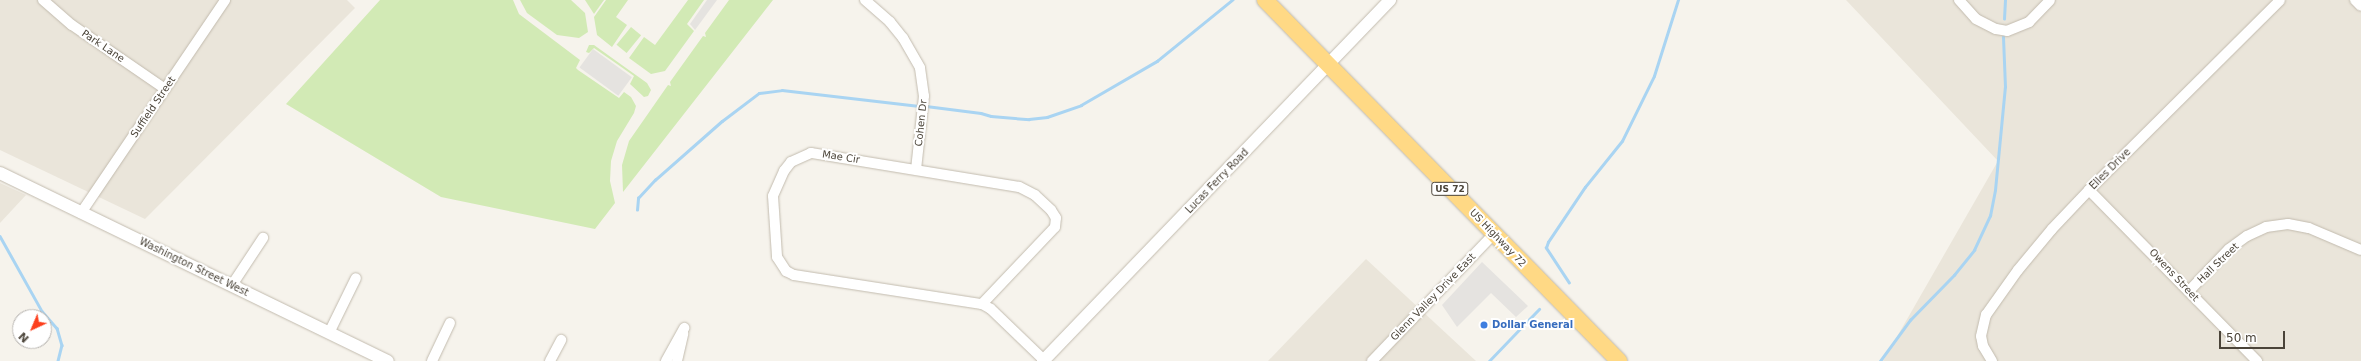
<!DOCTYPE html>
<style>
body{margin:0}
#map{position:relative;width:2361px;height:361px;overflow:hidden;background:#f6f3ec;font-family:"DejaVu Sans",sans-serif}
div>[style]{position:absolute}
.residential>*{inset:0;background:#eae5da}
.green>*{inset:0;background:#d2eab5;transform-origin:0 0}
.parking>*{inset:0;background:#e5e3e0;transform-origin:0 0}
.stream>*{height:2.5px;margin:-1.25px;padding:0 1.25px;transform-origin:1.25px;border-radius:1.25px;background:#a9d4f2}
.roads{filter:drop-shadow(0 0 1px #c2bbae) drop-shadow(0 0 1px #c2bbae)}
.minor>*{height:10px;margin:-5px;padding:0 5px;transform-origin:5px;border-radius:5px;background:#fff}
.tertiary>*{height:12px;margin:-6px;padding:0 6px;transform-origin:6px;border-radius:6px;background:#fff}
.trunk>*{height:16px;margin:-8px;padding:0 8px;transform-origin:8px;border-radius:8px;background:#ffd985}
.dots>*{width:11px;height:11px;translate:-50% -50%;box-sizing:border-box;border:2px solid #fff;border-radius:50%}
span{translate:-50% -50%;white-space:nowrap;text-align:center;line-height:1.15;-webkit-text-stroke:4px #fff;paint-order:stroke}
.shield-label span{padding:1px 3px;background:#fff;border:1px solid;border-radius:3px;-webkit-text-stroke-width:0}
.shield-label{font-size:9px;color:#4b4439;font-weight:700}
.street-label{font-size:10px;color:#4b4439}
.shop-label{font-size:10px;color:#366cbe;font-weight:700}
.left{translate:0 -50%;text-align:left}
.north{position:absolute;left:12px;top:309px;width:40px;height:40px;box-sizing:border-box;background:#fff;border:1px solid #b7b4b0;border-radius:50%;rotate:224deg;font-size:11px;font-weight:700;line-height:16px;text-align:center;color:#4b4439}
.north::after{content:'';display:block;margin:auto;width:14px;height:18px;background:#fc3f1d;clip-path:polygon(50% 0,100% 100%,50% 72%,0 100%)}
.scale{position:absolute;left:2219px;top:331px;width:66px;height:18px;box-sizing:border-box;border:2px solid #4b4439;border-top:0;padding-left:5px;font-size:12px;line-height:14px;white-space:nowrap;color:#4b4439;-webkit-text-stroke:3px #fff;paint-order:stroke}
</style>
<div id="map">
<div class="residential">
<i style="clip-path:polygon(0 0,347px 0,355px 8px,145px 219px,0 150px)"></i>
<i style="clip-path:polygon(1846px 0,2361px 0,2361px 361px,1883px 361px,1998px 161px)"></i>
<i style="clip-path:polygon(0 183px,26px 195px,0 223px)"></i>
<i style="clip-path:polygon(1366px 259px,1476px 361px,1268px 361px)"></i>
</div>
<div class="green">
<i style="clip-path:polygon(380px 0,513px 0,519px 14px,580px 60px,576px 68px,578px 70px,619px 98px,624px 92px,631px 97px,636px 106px,634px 113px,617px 141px,611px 161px,610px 181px,615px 203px,595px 229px,441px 197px,286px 104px)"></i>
<i style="clip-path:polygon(520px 0,571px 0,585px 13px,588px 32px,579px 38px,557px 35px,527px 13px)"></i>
<i style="clip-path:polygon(585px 0,604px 0,594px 14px)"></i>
<i style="clip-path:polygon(606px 0,628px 0,616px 17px,627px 25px,612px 47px,597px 35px,594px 17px)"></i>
<i style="clip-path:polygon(688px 0,704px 0,687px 24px,694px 31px,665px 71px,651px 74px,629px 58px,644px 37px,655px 45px)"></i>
<i style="clip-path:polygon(729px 0,773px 0,623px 192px,622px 165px,629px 141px,668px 85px,671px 86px,670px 82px,703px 36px,706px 37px,705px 33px)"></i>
<i style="left:631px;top:27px;width:13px;height:23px;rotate:39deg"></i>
<i style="clip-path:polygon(589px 45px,594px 45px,647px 83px,651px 90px,648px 96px,644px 97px,630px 84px,634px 76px,617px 64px,594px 48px,589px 53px,586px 52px)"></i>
</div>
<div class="parking">
<i style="clip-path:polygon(707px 0,717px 0,695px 30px,690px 24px)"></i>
<i style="left:593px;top:49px;width:48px;height:23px;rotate:36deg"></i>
<i style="clip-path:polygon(1482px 262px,1528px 306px,1516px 317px,1491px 293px,1457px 327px,1442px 305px)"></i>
</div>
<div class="stream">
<i style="left:2004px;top:19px;width:19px;rotate:-87deg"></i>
<i style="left:926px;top:106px;width:55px;rotate:7.3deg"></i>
<i style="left:981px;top:113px;width:10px;rotate:17deg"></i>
<i style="left:991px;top:116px;width:38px;rotate:5deg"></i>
<i style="left:1029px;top:119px;width:18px;rotate:-6deg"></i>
<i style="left:1047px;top:117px;width:36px;rotate:-19deg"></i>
<i style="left:1081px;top:105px;width:88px;rotate:-30.1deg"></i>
<i style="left:1157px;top:61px;width:97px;rotate:-39.1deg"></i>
<i style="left:637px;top:210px;width:12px;rotate:-85deg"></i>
<i style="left:638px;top:198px;width:25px;rotate:-47deg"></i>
<i style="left:655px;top:180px;width:89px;rotate:-41.4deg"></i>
<i style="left:722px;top:121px;width:46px;rotate:-37.1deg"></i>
<i style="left:759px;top:93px;width:23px;rotate:-7deg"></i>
<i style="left:782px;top:90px;width:140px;rotate:6.6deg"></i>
<i style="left:0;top:236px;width:86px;rotate:60.8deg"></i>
<i style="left:42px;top:311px;width:23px;rotate:49deg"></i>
<i style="left:57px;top:328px;width:18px;rotate:74deg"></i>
<i style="left:62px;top:345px;width:16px;rotate:104deg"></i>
<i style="left:1569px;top:283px;width:42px;rotate:-123.3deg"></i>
<i style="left:1546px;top:248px;width:6px;rotate:-72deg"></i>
<i style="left:1548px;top:242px;width:66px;rotate:-56.1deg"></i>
<i style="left:1585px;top:187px;width:59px;rotate:-51.2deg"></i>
<i style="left:1622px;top:141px;width:72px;rotate:-63.8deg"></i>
<i style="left:1654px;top:76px;width:80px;rotate:-72.5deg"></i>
<i style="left:1489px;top:361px;width:72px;rotate:-46.1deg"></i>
<i style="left:1880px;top:361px;width:51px;rotate:-53.8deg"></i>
<i style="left:1910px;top:320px;width:63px;rotate:-45.6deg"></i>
<i style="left:1954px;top:275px;width:32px;rotate:-51deg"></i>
<i style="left:1974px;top:250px;width:38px;rotate:-65deg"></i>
<i style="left:1990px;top:216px;width:26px;rotate:-79deg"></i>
<i style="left:1995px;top:190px;width:103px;rotate:-84.5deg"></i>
<i style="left:2005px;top:87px;width:50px;rotate:-92.3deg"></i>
</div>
<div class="roads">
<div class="minor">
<i style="left:43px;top:0;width:38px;rotate:41deg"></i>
<i style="left:72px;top:25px;width:113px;rotate:34.5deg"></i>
<i style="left:865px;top:0;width:33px;rotate:41deg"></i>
<i style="left:890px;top:22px;width:21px;rotate:51deg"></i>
<i style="left:903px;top:38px;width:34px;rotate:60deg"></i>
<i style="left:920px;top:68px;width:28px;rotate:82deg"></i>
<i style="left:924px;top:96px;width:74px;rotate:96.2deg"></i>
<i style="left:1959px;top:0;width:25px;rotate:48deg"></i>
<i style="left:1976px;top:19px;width:22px;rotate:27deg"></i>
<i style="left:1996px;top:29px;width:11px;rotate:10deg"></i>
<i style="left:2007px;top:31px;width:24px;rotate:-22deg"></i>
<i style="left:2029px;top:22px;width:30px;rotate:-46deg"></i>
<i style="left:2355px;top:0;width:8px;rotate:45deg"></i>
<i style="left:2089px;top:190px;width:240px;rotate:45.5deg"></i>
<i style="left:81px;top:213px;width:257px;rotate:-55.9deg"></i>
<i style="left:239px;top:289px;width:9px;rotate:-126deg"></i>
<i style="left:234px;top:282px;width:53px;rotate:-56.6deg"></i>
<i style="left:2189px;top:291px;width:58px;rotate:-46.4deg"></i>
<i style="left:2229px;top:249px;width:22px;rotate:-36deg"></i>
<i style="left:2247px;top:236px;width:21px;rotate:-25deg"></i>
<i style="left:2266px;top:227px;width:22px;rotate:-8deg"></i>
<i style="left:2288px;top:224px;width:21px;rotate:11deg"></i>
<i style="left:2309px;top:228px;width:56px;rotate:22.9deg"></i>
<i style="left:982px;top:304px;width:106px;rotate:-46.5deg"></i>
<i style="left:1055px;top:227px;width:9px;rotate:-84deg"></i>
<i style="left:1056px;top:218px;width:9px;rotate:-122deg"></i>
<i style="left:1051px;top:210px;width:22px;rotate:-137deg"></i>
<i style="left:1035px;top:195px;width:18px;rotate:-153deg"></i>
<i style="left:1019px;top:187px;width:211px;rotate:-170.7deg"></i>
<i style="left:811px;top:153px;width:22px;rotate:156deg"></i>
<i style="left:791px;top:162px;width:11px;rotate:128deg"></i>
<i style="left:784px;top:171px;width:27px;rotate:114deg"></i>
<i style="left:773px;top:196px;width:61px;rotate:86.2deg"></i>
<i style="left:777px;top:257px;width:17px;rotate:57deg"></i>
<i style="left:786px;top:271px;width:9px;rotate:27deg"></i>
<i style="left:794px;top:275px;width:190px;rotate:8.8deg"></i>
<i style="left:982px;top:304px;width:10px;rotate:29deg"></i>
<i style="left:991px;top:309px;width:74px;rotate:43.9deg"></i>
<i style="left:329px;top:333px;width:61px;rotate:-63.9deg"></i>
<i style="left:432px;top:361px;width:42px;rotate:-64.7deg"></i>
<i style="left:550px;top:361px;width:24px;rotate:-62deg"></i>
<i style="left:666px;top:361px;width:38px;rotate:-61deg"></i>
<i style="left:677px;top:361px;width:28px;rotate:-77deg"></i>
<i style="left:1372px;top:361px;width:176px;rotate:-46.2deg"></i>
<i style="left:1992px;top:361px;width:17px;rotate:-121deg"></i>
<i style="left:1983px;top:346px;width:10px;rotate:-101deg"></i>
<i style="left:1981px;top:336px;width:22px;rotate:-77deg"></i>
<i style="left:1986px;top:315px;width:55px;rotate:-54.6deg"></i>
<i style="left:2018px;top:270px;width:53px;rotate:-50.3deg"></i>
<i style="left:2052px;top:229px;width:54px;rotate:-46.5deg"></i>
<i style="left:2089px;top:190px;width:269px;rotate:-44.8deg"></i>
</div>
<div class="tertiary">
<i style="left:0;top:173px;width:431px;rotate:25.9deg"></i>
<i style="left:1043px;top:361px;width:501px;rotate:-46.13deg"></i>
</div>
<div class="trunk">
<i style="left:1265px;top:0;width:506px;rotate:45.56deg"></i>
</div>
</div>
<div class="dots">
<i style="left:1484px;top:325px;background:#3f7fe0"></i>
</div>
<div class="shield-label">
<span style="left:1450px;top:189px">US 72</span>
</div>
<div class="street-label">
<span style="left:103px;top:46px;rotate:34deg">Park Lane</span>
<span style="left:153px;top:107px;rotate:-56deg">Suffield Street</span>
<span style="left:921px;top:123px;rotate:-84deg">Cohen Dr</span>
<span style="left:841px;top:157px;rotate:9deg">Mae Cir</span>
<span style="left:2110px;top:169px;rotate:-45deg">Elles Drive</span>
<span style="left:1217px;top:181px;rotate:-46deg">Lucas Ferry Road</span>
<span style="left:1498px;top:238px;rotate:46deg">US Highway 72</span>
<span style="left:2218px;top:263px;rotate:-44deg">Hall Street</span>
<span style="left:194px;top:267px;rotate:26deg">Washington Street West</span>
<span style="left:2174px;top:275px;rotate:47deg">Owens Street</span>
<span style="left:1433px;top:297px;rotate:-46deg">Glenn Valley Drive East</span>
</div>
<div class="shop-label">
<span class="left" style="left:1492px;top:325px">Dollar General</span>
</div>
<div class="north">N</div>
<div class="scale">50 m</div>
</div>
